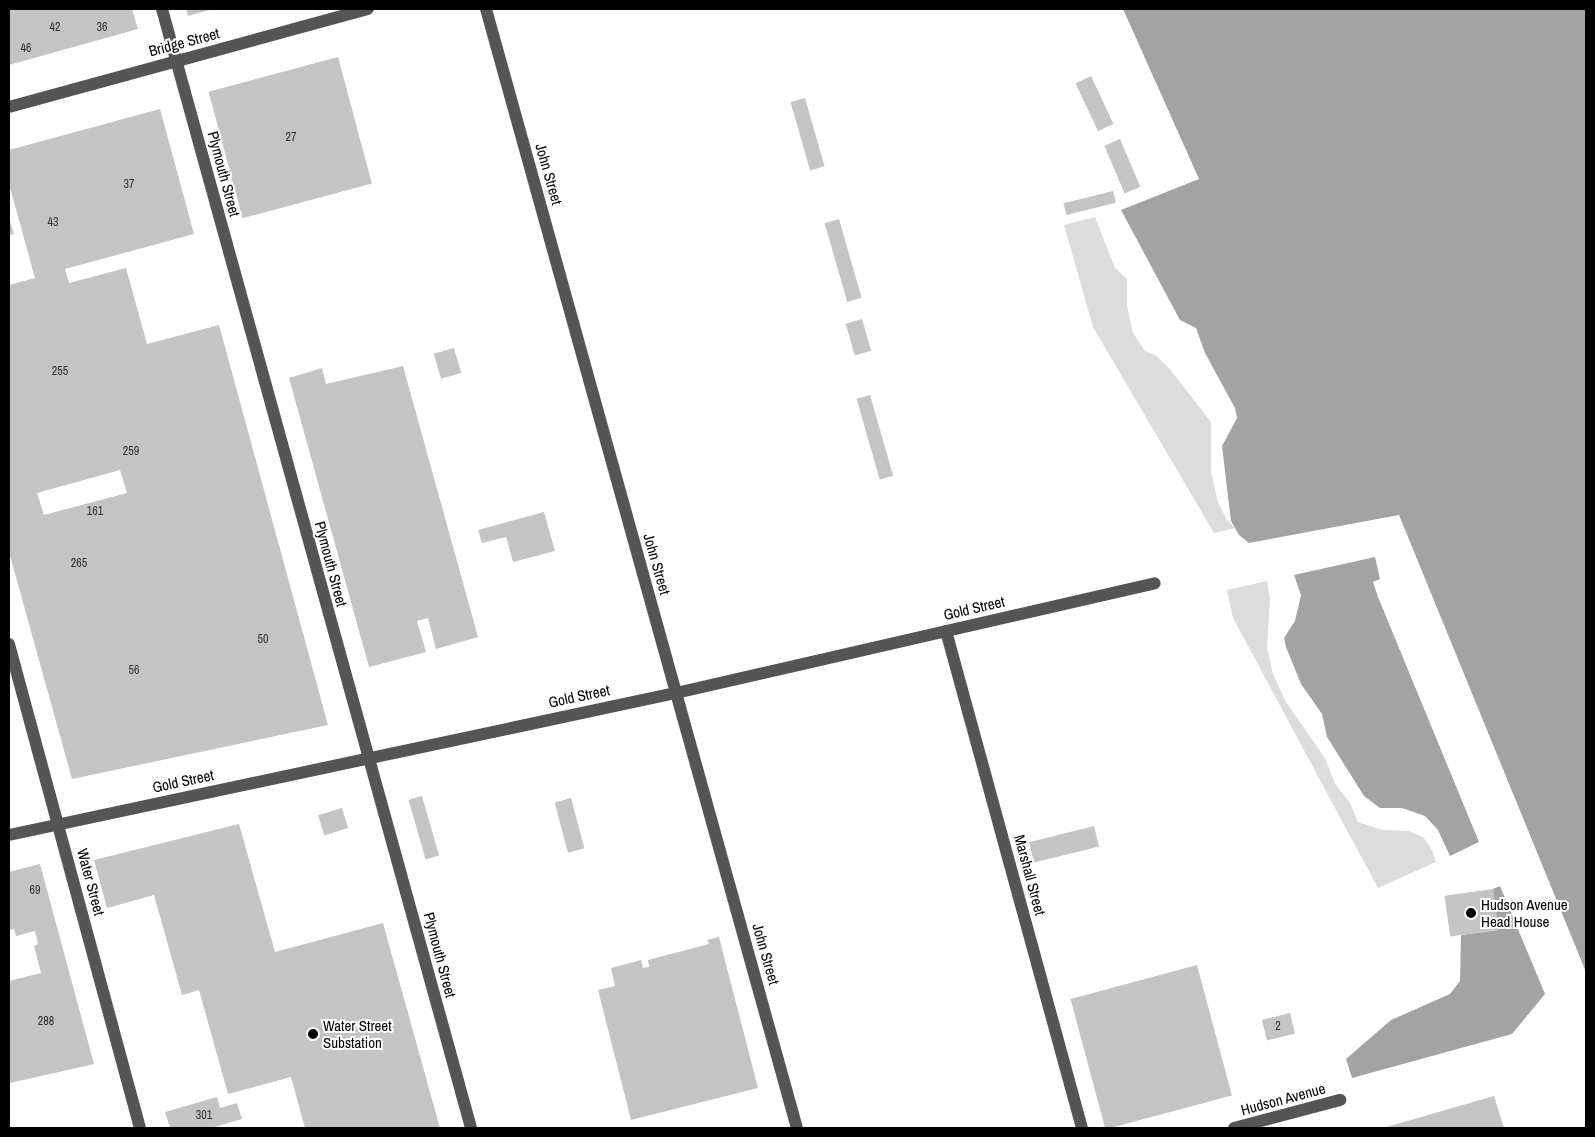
<!DOCTYPE html>
<style>
body{margin:0}
#map{position:relative;width:1595px;height:1137px;overflow:hidden;background:#fff;font-family:"Archivo Narrow",sans-serif}
div>[style]{position:absolute}
.green>*{inset:0;background:#dcdcdc}
.water>*{inset:0;background:#a3a3a3}
.building>*{inset:0;background:#c4c4c4;transform-origin:0 0}
.minor>*{height:12px;margin:-6px;padding:0 6px;transform-origin:6px;border-radius:6px;background:#555}
.dots>*{width:14px;height:14px;translate:-50% -50%;box-sizing:border-box;border:2px solid #fff;border-radius:50%}
span{translate:-50% -50%;white-space:nowrap;text-align:center;line-height:1.15;-webkit-text-stroke:4px #fff;paint-order:stroke}
.number-label{font-size:12px;color:#313131}
.number-label span{-webkit-text-stroke-width:0}
.street-label{font-size:15px;color:#000}
.poi-label{font-size:15px;color:#000}
.left{translate:0 -50%;text-align:left}
.frame{position:absolute;inset:0;border:10px solid #000;pointer-events:none}
</style>
<div id="map">
<div class="green">
<i style="clip-path:polygon(1095px 217px,1115px 268px,1127px 279px,1127px 306px,1133px 333px,1145px 351px,1155px 355px,1169px 368px,1211px 422px,1211px 472px,1218px 502px,1227px 520px,1235px 528px,1214px 533px,1093px 327px,1064px 225px)"></i>
<i style="clip-path:polygon(1267px 581px,1270px 599px,1267px 648px,1273px 674px,1286px 702px,1325px 758px,1335px 784px,1350px 803px,1358px 822px,1382px 830px,1409px 831px,1423px 837px,1432px 850px,1436px 862px,1378px 888px,1233px 618px,1227px 590px)"></i>
</div>
<div class="water">
<i style="clip-path:polygon(1123px 9px,1586px 9px,1586px 972px,1399px 515px,1249px 543px,1239px 535px,1231px 521px,1222px 446px,1237px 418px,1235px 408px,1205px 353px,1196px 328px,1180px 320px,1121px 210px,1199px 179px)"></i>
<i style="clip-path:polygon(1375px 557px,1380px 579px,1373px 582px,1378px 597px,1479px 842px,1450px 856px,1438px 830px,1425px 816px,1402px 808px,1380px 808px,1364px 796px,1327px 737px,1322px 714px,1301px 684px,1286px 647px,1284px 638px,1295px 621px,1301px 595px,1294px 575px)"></i>
<i style="clip-path:polygon(1500px 886px,1545px 994px,1512px 1034px,1352px 1078px,1346px 1059px,1391px 1020px,1450px 994px,1460px 981px,1461px 935px,1498px 930px,1493px 889px)"></i>
</div>
<div class="building">
<i style="clip-path:polygon(9px 9px,132px 9px,138px 29px,9px 65px)"></i>
<i style="clip-path:polygon(186px 9px,213px 9px,188px 16px)"></i>
<i style="left:338px;top:57px;width:131px;height:134px;rotate:75deg"></i>
<i style="left:1091px;top:76px;width:53px;height:17px;rotate:65deg"></i>
<i style="left:805px;top:98px;width:71px;height:15px;rotate:74deg"></i>
<i style="clip-path:polygon(evenodd,160px 109px,194px 234px,65px 269px,69px 283px,126px 268px,147px 344px,219px 325px,328px 725px,72px 779px,9px 552px,9px 285px,35px 278px,9px 184px,9px 150px,160px 109px,120px 470px,127px 493px,44px 515px,37px 493px,120px 470px)"></i>
<i style="left:1120px;top:139px;width:52px;height:17px;rotate:67deg"></i>
<i style="left:1113px;top:191px;width:12px;height:51px;rotate:76deg"></i>
<i style="clip-path:polygon(9px 218px,14px 234px,9px 235px)"></i>
<i style="left:839px;top:219px;width:82px;height:15px;rotate:74deg"></i>
<i style="left:862px;top:319px;width:33px;height:17px;rotate:74deg"></i>
<i style="left:454px;top:348px;width:26px;height:21px;rotate:74deg"></i>
<i style="clip-path:polygon(403px 366px,478px 637px,436px 649px,428px 618px,417px 621px,426px 652px,369px 667px,289px 378px,322px 368px,326px 384px)"></i>
<i style="left:870px;top:395px;width:84px;height:14px;rotate:74deg"></i>
<i style="clip-path:polygon(544px 512px,555px 551px,513px 562px,506px 537px,482px 543px,478px 530px)"></i>
<i style="left:422px;top:796px;width:62px;height:14px;rotate:74deg"></i>
<i style="left:571px;top:798px;width:52px;height:17px;rotate:75deg"></i>
<i style="left:342px;top:808px;width:21px;height:25px;rotate:73deg"></i>
<i style="clip-path:polygon(239px 824px,275px 952px,383px 923px,440px 1128px,305px 1128px,291px 1077px,228px 1094px,199px 990px,182px 995px,154px 895px,107px 908px,94px 860px)"></i>
<i style="left:1094px;top:826px;width:21px;height:67px;rotate:76deg"></i>
<i style="clip-path:polygon(40px 864px,94px 1064px,10px 1083px,9px 981px,41px 973px,34px 946px,38px 944px,35px 931px,16px 936px,14px 929px,9px 930px,9px 872px)"></i>
<i style="left:1493px;top:889px;width:41px;height:49px;rotate:82deg"></i>
<i style="clip-path:polygon(719px 937px,758px 1088px,631px 1120px,598px 990px,615px 986px,611px 968px,641px 960px,643px 968px,649px 967px,648px 960px,709px 944px,707px 940px)"></i>
<i style="left:1197px;top:965px;width:135px;height:131px;rotate:75deg"></i>
<i style="left:1290px;top:1013px;width:21px;height:29px;rotate:76deg"></i>
<i style="clip-path:polygon(1494px 1096px,1504px 1128px,1383px 1128px)"></i>
<i style="clip-path:polygon(217px 1097px,220px 1108px,237px 1103px,242px 1119px,211px 1128px,170px 1128px,165px 1112px)"></i>
</div>
<div class="minor">
<i style="left:162px;top:9px;width:1161px;rotate:74.56deg"></i>
<i style="left:486px;top:9px;width:1161px;rotate:74.47deg"></i>
<i style="left:9px;top:107px;width:372px;rotate:-15.3deg"></i>
<i style="left:946px;top:631px;width:515px;rotate:74.7deg"></i>
<i style="left:9px;top:644px;width:501px;rotate:74.86deg"></i>
<i style="left:9px;top:835px;width:682px;rotate:-12.02deg"></i>
<i style="left:676px;top:693px;width:491px;rotate:-12.9deg"></i>
<i style="left:1234px;top:1128px;width:110px;rotate:-14.8deg"></i>
</div>
<div class="dots">
<i style="left:1471px;top:913px;background:#000"></i>
<i style="left:313px;top:1034px;background:#000"></i>
</div>
<div class="number-label">
<span style="left:55px;top:28px">42</span>
<span style="left:102px;top:28px">36</span>
<span style="left:26px;top:49px">46</span>
<span style="left:291px;top:138px">27</span>
<span style="left:129px;top:185px">37</span>
<span style="left:53px;top:223px">43</span>
<span style="left:60px;top:372px">255</span>
<span style="left:131px;top:452px">259</span>
<span style="left:95px;top:512px">161</span>
<span style="left:79px;top:564px">265</span>
<span style="left:263px;top:640px">50</span>
<span style="left:134px;top:671px">56</span>
<span style="left:35px;top:891px">69</span>
<span style="left:46px;top:1022px">288</span>
<span style="left:1278px;top:1027px">2</span>
<span style="left:204px;top:1116px">301</span>
</div>
<div class="street-label">
<span style="left:184px;top:42px;rotate:-15deg">Bridge Street</span>
<span style="left:224px;top:174px;rotate:75deg">Plymouth Street</span>
<span style="left:549px;top:174px;rotate:74deg">John Street</span>
<span style="left:331px;top:564px;rotate:75deg">Plymouth Street</span>
<span style="left:657px;top:564px;rotate:74deg">John Street</span>
<span style="left:974px;top:608px;rotate:-13deg">Gold Street</span>
<span style="left:579px;top:696px;rotate:-12deg">Gold Street</span>
<span style="left:183px;top:781px;rotate:-12deg">Gold Street</span>
<span style="left:1030px;top:875px;rotate:75deg">Marshall Street</span>
<span style="left:91px;top:882px;rotate:75deg">Water Street</span>
<span style="left:766px;top:954px;rotate:74deg">John Street</span>
<span style="left:440px;top:955px;rotate:75deg">Plymouth Street</span>
<span style="left:1283px;top:1099px;rotate:-15deg">Hudson Avenue</span>
</div>
<div class="poi-label">
<span class="left" style="left:1481px;top:913px">Hudson Avenue<br>Head House</span>
<span class="left" style="left:323px;top:1034px">Water Street<br>Substation</span>
</div>
<div class="frame"></div>
</div>
